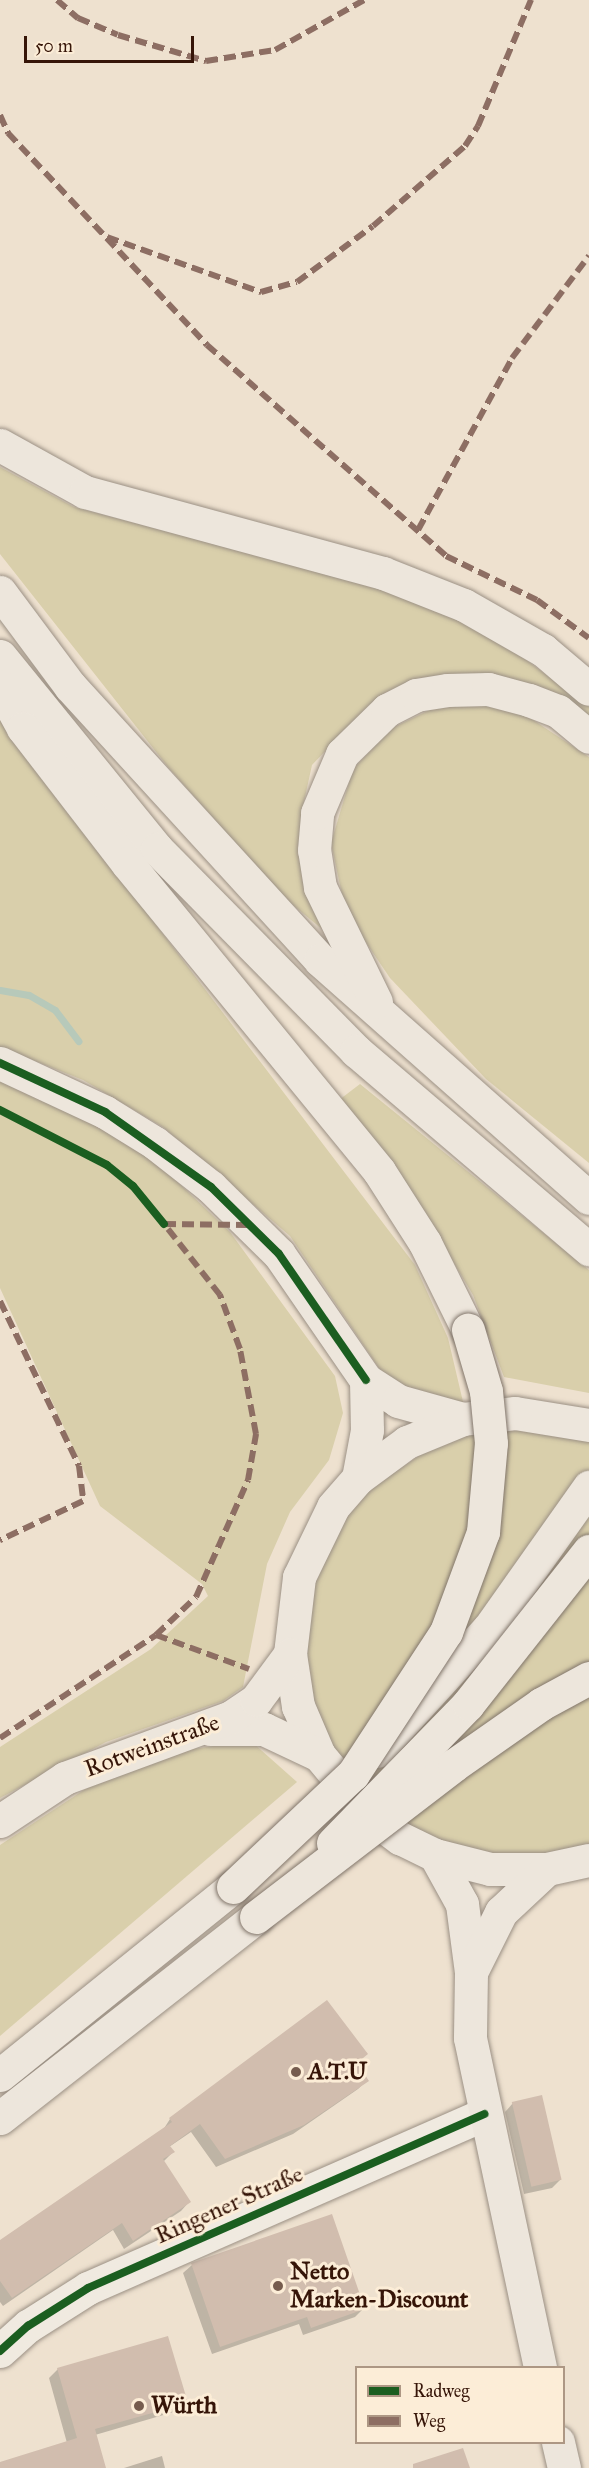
<!DOCTYPE html>
<meta charset="utf-8">
<style>
body{margin:0}
#map{position:relative;width:589px;height:2468px;overflow:hidden;background:#eee1cf;font-family:"IM FELL Great Primer",serif}
div>[style]{position:absolute}
.green>*{inset:0;background:#d9cfab}
.shadow>*{inset:0;background:#0003}
.stream>*{height:7px;margin:-3.5px;padding:0 3.5px;transform-origin:3.5px;border-radius:3.5px;background:#b7c9ba}
.building>*{inset:0;background:#d1bdae;transform-origin:0 0}
.roads{filter:drop-shadow(0 0 2px #9b9084) drop-shadow(0 0 2px #9b9084)}
.minor>*{height:33px;margin:-16.5px;padding:0 16.5px;transform-origin:16.5px;border-radius:16.5px;background:#f0eae0}
.major>*{height:33px;margin:-16.5px;padding:0 16.5px;transform-origin:16.5px;border-radius:16.5px;background:#ede6dc}
.highway>*{height:33px;margin:-16.5px;padding:0 16.5px;transform-origin:16.5px;border-radius:16.5px;background:#ede6dc}
.bridges{filter:drop-shadow(0 0 2px #81756a) drop-shadow(0 0 2px #81756a)}
.major-bridge>*{height:33px;margin:-16.5px;padding:0 16.5px;transform-origin:16.5px;border-radius:16.5px;background:#ede6dc}
.highway-bridge>*{height:33px;margin:-16.5px;padding:0 16.5px;transform-origin:16.5px;border-radius:16.5px;background:#ede6dc}
.quiet>*{height:6px;margin-top:-3px;transform-origin:0;background:repeating-linear-gradient(90deg,#8d6e63 0 12px,transparent 0 18px)}
.cycleway>*{height:8px;margin:-4px;padding:0 4px;transform-origin:4px;border-radius:4px;background:#1b5e20}
.dots>*{width:16px;height:16px;translate:-50% -50%;box-sizing:border-box;border:3px solid #fcedd7;border-radius:50%}
span{translate:-50% -50%;white-space:nowrap;text-align:center;line-height:1.15;-webkit-text-stroke:6px #fcedd7;paint-order:stroke}
.street-label{font-size:24px;color:#361508}
.poi-label{font-size:24px;color:#361508;font-weight:700}
.left{translate:0 -50%;text-align:left}
.legend{position:absolute;left:355px;top:2366px;width:210px;height:78px;box-sizing:border-box;background:#fcedd7;border:2px solid #ad9784;margin:0;padding:8px 10px;list-style:none;font-size:18px;color:#361508}
.legend li{display:flex;align-items:center;gap:12px;height:30px}
.legend b{width:30px;border:2px solid #ad9784}
.scale{position:absolute;left:24px;top:36px;width:170px;height:27px;box-sizing:border-box;border:3px solid #361508;border-top:0;padding-left:8px;font-size:18px;line-height:21px;white-space:nowrap;color:#361508;-webkit-text-stroke:4px #fcedd7;paint-order:stroke}
</style>
<div id="map">
<div class="green">
<i style="clip-path:polygon(0 467px,74px 507px,413px 597px,489px 632px,589px 707px,589px 715px,587px 719px,546px 690px,370px 704px,312px 765px,303px 806px,322px 929px,282px 896px,168px 767px,0 554px)"></i>
<i style="clip-path:polygon(444px 703px,509px 704px,589px 757px,589px 1163px,486px 1079px,390px 978px,346px 913px,331px 843px,353px 769px,392px 728px)"></i>
<i style="clip-path:polygon(0 720px,415px 1265px,448px 1338px,464px 1406px,387px 1380px,290px 1236px,163px 1127px,83px 1080px,0 1047px)"></i>
<i style="clip-path:polygon(0 1078px,143px 1149px,230px 1232px,335px 1376px,343px 1413px,329px 1460px,290px 1512px,267px 1564px,243px 1687px,223px 1701px,106px 1742px,0 1798px,0 1747px,151px 1649px,208px 1596px,202px 1584px,100px 1506px,0 1288px)"></i>
<i style="clip-path:polygon(360px 1084px,589px 1270px,589px 1393px,504px 1377px,473px 1295px,424px 1213px,339px 1100px)"></i>
<i style="clip-path:polygon(535px 1427px,589px 1442px,589px 1847px,530px 1859px,449px 1847px,381px 1812px,331px 1750px,314px 1704px,305px 1651px,307px 1607px,318px 1565px,335px 1530px,367px 1491px,435px 1445px,469px 1434px)"></i>
<i style="clip-path:polygon(251px 1741px,297px 1782px,0 2036px,0 1845px,90px 1786px,170px 1752px)"></i>
</div>
<div class="shadow">
<i style="clip-path:polygon(356px 2064px,367px 2080px,358px 2089px,293px 2134px,216px 2167px,191px 2132px,169px 2147px,173px 2152px,163px 2162px,189px 2202px,181px 2211px,124px 2249px,113px 2230px,3px 2306px,0 2302px,0 2242px,163px 2130px,170px 2119px)"></i>
<i style="clip-path:polygon(513px 2103px,560px 2180px,552px 2188px,524px 2194px,505px 2112px)"></i>
<i style="clip-path:polygon(192px 2265px,363px 2309px,355px 2317px,303px 2335px,299px 2324px,212px 2354px,183px 2273px)"></i>
<i style="clip-path:polygon(58px 2369px,186px 2402px,177px 2411px,95px 2435px,105px 2468px,0 2468px,67px 2443px,49px 2378px)"></i>
<i style="clip-path:polygon(162px 2456px,165px 2468px,124px 2468px)"></i>
</div>
<div class="stream">
<i style="left:0;top:990px;width:29px;rotate:10deg"></i>
<i style="left:29px;top:995px;width:30px;rotate:30deg"></i>
<i style="left:55px;top:1010px;width:39px;rotate:53deg"></i>
</div>
<div class="building">
<i style="clip-path:polygon(327px 2000px,368px 2054px,357px 2063px,369px 2081px,304px 2125px,225px 2159px,200px 2124px,170px 2146px,175px 2152px,163px 2159px,191px 2202px,133px 2241px,122px 2223px,12px 2298px,0 2281px,0 2240px,172px 2122px,169px 2118px)"></i>
<i style="left:542px;top:2095px;width:87px;height:31px;rotate:77deg"></i>
<i style="clip-path:polygon(332px 2214px,365px 2309px,311px 2328px,307px 2317px,220px 2347px,191px 2263px)"></i>
<i style="clip-path:polygon(168px 2336px,188px 2403px,95px 2429px,106px 2468px,0 2468px,0 2462px,77px 2438px,57px 2368px)"></i>
<i style="clip-path:polygon(463px 2448px,470px 2468px,413px 2468px,413px 2464px)"></i>
</div>
<div class="roads">
<div class="minor">
<i style="left:0;top:2351px;width:38px;rotate:-42deg"></i>
<i style="left:28px;top:2326px;width:71px;rotate:-32.3deg"></i>
<i style="left:88px;top:2288px;width:433px;rotate:-23.7deg"></i>
</div>
<div class="major">
<i style="left:0;top:1063px;width:116px;rotate:25deg"></i>
<i style="left:105px;top:1112px;width:59px;rotate:31.8deg"></i>
<i style="left:155px;top:1143px;width:71px;rotate:38.2deg"></i>
<i style="left:211px;top:1187px;width:95px;rotate:44.6deg"></i>
<i style="left:279px;top:1254px;width:153px;rotate:55.4deg"></i>
<i style="left:366px;top:1380px;width:50px;rotate:88.9deg"></i>
<i style="left:367px;top:1430px;width:49px;rotate:100.6deg"></i>
<i style="left:366px;top:1380px;width:38px;rotate:33deg"></i>
<i style="left:398px;top:1401px;width:67px;rotate:15.5deg"></i>
<i style="left:589px;top:1425px;width:75px;rotate:-170.8deg"></i>
<i style="left:515px;top:1413px;width:52px;rotate:173.4deg"></i>
<i style="left:463px;top:1419px;width:61px;rotate:157.7deg"></i>
<i style="left:407px;top:1442px;width:61px;rotate:143.7deg"></i>
<i style="left:358px;top:1478px;width:38px;rotate:131deg"></i>
<i style="left:333px;top:1507px;width:78px;rotate:115.9deg"></i>
<i style="left:299px;top:1577px;width:78px;rotate:96.7deg"></i>
<i style="left:290px;top:1654px;width:53px;rotate:81.3deg"></i>
<i style="left:298px;top:1706px;width:53px;rotate:66.8deg"></i>
<i style="left:319px;top:1755px;width:78px;rotate:50.2deg"></i>
<i style="left:369px;top:1815px;width:39px;rotate:37deg"></i>
<i style="left:400px;top:1838px;width:39px;rotate:26deg"></i>
<i style="left:435px;top:1855px;width:57px;rotate:14.3deg"></i>
<i style="left:490px;top:1869px;width:57px"></i>
<i style="left:547px;top:1869px;width:43px;rotate:-12.1deg"></i>
<i style="left:210px;top:1729px;width:54px"></i>
<i style="left:264px;top:1729px;width:61px;rotate:25.3deg"></i>
<i style="left:377px;top:1751px;width:166px;rotate:-47.7deg"></i>
<i style="left:489px;top:1628px;width:173px;rotate:-54.7deg"></i>
<i style="left:0;top:1821px;width:78px;rotate:-33.5deg"></i>
<i style="left:65px;top:1778px;width:177px;rotate:-20.2deg"></i>
<i style="left:231px;top:1717px;width:30px;rotate:-34deg"></i>
<i style="left:256px;top:1700px;width:57px;rotate:-53.5deg"></i>
<i style="left:435px;top:1855px;width:56px;rotate:61.1deg"></i>
<i style="left:462px;top:1904px;width:69px;rotate:82.5deg"></i>
<i style="left:471px;top:1972px;width:66px;rotate:90.9deg"></i>
<i style="left:470px;top:2038px;width:337px;rotate:78deg"></i>
<i style="left:471px;top:1972px;width:67px;rotate:-63.4deg"></i>
<i style="left:501px;top:1912px;width:63px;rotate:-43.1deg"></i>
<i style="left:0;top:2075px;width:299px;rotate:-38.9deg"></i>
<i style="left:0;top:2118px;width:325px;rotate:-38.1deg"></i>
<i style="left:558px;top:2442px;width:27px;rotate:77deg"></i>
</div>
<div class="highway">
<i style="left:0;top:445px;width:97px;rotate:28.9deg"></i>
<i style="left:85px;top:492px;width:309px;rotate:15.2deg"></i>
<i style="left:383px;top:573px;width:87px;rotate:21.6deg"></i>
<i style="left:464px;top:605px;width:91px;rotate:29.7deg"></i>
<i style="left:543px;top:650px;width:60px;rotate:40.3deg"></i>
<i style="left:0;top:592px;width:117px;rotate:53.3deg"></i>
<i style="left:70px;top:686px;width:371px;rotate:47.6deg"></i>
<i style="left:320px;top:960px;width:359px;rotate:41.5deg"></i>
<i style="left:0;top:656px;width:249px;rotate:50.9deg"></i>
<i style="left:157px;top:849px;width:284px;rotate:45.4deg"></i>
<i style="left:356px;top:1051px;width:306px;rotate:40.4deg"></i>
<i style="left:0;top:686px;width:48px;rotate:61.3deg"></i>
<i style="left:23px;top:728px;width:170px;rotate:52.4deg"></i>
<i style="left:127px;top:863px;width:398px;rotate:50.7deg"></i>
<i style="left:379px;top:1171px;width:85px;rotate:57.4deg"></i>
<i style="left:425px;top:1243px;width:97px;rotate:63.7deg"></i>
<i style="left:376px;top:1002px;width:128px;rotate:-116deg"></i>
<i style="left:320px;top:887px;width:37px;rotate:-99deg"></i>
<i style="left:314px;top:850px;width:37px;rotate:-85deg"></i>
<i style="left:317px;top:813px;width:64px;rotate:-67deg"></i>
<i style="left:342px;top:754px;width:63px;rotate:-44.4deg"></i>
<i style="left:387px;top:710px;width:33px;rotate:-27deg"></i>
<i style="left:416px;top:695px;width:31px;rotate:-9deg"></i>
<i style="left:447px;top:690px;width:41px;rotate:-1.4deg"></i>
<i style="left:488px;top:689px;width:42px;rotate:15deg"></i>
<i style="left:529px;top:700px;width:31px;rotate:21deg"></i>
<i style="left:558px;top:711px;width:40px;rotate:40deg"></i>
</div>
</div>
<div class="bridges">
<div class="major-bridge">
<i style="left:333px;top:1843px;width:194px;rotate:-45.8deg"></i>
<i style="left:468px;top:1704px;width:195px;rotate:-51.7deg"></i>
<i style="left:233px;top:1887px;width:165px;rotate:-43.3deg"></i>
</div>
<div class="highway-bridge">
<i style="left:353px;top:1774px;width:170px;rotate:-56.8deg"></i>
<i style="left:446px;top:1632px;width:107px;rotate:-69.7deg"></i>
<i style="left:483px;top:1532px;width:89px;rotate:-84.9deg"></i>
<i style="left:491px;top:1443px;width:52px;rotate:-95.5deg"></i>
<i style="left:486px;top:1391px;width:64px;rotate:-106.4deg"></i>
<i style="left:256px;top:1917px;width:250px;rotate:-37.5deg"></i>
<i style="left:454px;top:1765px;width:106px;rotate:-35deg"></i>
<i style="left:541px;top:1704px;width:55px;rotate:-28.4deg"></i>
</div>
</div>
<div class="quiet">
<i style="left:57px;top:0;width:28px;rotate:41deg"></i>
<i style="left:78px;top:18px;width:43px;rotate:23deg"></i>
<i style="left:118px;top:35px;width:92px;rotate:16.5deg"></i>
<i style="left:206px;top:61px;width:70px;rotate:-9.1deg"></i>
<i style="left:275px;top:50px;width:102px;rotate:-29.3deg"></i>
<i style="left:0;top:115px;width:20px;rotate:66deg"></i>
<i style="left:8px;top:133px;width:291px;rotate:46.8deg"></i>
<i style="left:207px;top:345px;width:319px;rotate:41.4deg"></i>
<i style="left:446px;top:556px;width:101px;rotate:25.8deg"></i>
<i style="left:537px;top:600px;width:64px;rotate:36.2deg"></i>
<i style="left:107px;top:237px;width:164px;rotate:19.7deg"></i>
<i style="left:261px;top:292px;width:37px;rotate:-16deg"></i>
<i style="left:297px;top:282px;width:94px;rotate:-36.4deg"></i>
<i style="left:373px;top:226px;width:122px;rotate:-41deg"></i>
<i style="left:465px;top:146px;width:24px;rotate:-57deg"></i>
<i style="left:478px;top:126px;width:137px;rotate:-67.2deg"></i>
<i style="left:418px;top:530px;width:196px;rotate:-61.3deg"></i>
<i style="left:512px;top:358px;width:128px;rotate:-53deg"></i>
<i style="left:164px;top:1224px;width:84px;rotate:0.7deg"></i>
<i style="left:0;top:1301px;width:183px;rotate:64.4deg"></i>
<i style="left:79px;top:1466px;width:35px;rotate:83deg"></i>
<i style="left:83px;top:1501px;width:92px;rotate:154.8deg"></i>
<i style="left:156px;top:1635px;width:99px;rotate:20.1deg"></i>
<i style="left:0;top:1738px;width:187px;rotate:-33.4deg"></i>
<i style="left:156px;top:1635px;width:55px;rotate:-43.5deg"></i>
<i style="left:196px;top:1597px;width:128px;rotate:-66deg"></i>
<i style="left:248px;top:1480px;width:47px;rotate:-80.1deg"></i>
<i style="left:256px;top:1434px;width:86px;rotate:-100.7deg"></i>
<i style="left:240px;top:1349px;width:58px;rotate:-110.3deg"></i>
<i style="left:220px;top:1295px;width:95px;rotate:-128.2deg"></i>
</div>
<div class="cycleway">
<i style="left:0;top:1063px;width:116px;rotate:25deg"></i>
<i style="left:105px;top:1112px;width:130px;rotate:35.3deg"></i>
<i style="left:211px;top:1187px;width:95px;rotate:44.6deg"></i>
<i style="left:279px;top:1254px;width:153px;rotate:55.4deg"></i>
<i style="left:0;top:1110px;width:120px;rotate:27.2deg"></i>
<i style="left:107px;top:1165px;width:33px;rotate:39deg"></i>
<i style="left:133px;top:1186px;width:49px;rotate:50.8deg"></i>
<i style="left:0;top:2351px;width:38px;rotate:-42deg"></i>
<i style="left:28px;top:2326px;width:71px;rotate:-32.3deg"></i>
<i style="left:88px;top:2288px;width:433px;rotate:-23.7deg"></i>
</div>
<div class="dots">
<i style="left:296px;top:2072px;background:#765c4e"></i>
<i style="left:278px;top:2286px;background:#765c4e"></i>
<i style="left:139px;top:2406px;background:#765c4e"></i>
</div>
<div class="street-label">
<span style="left:152px;top:1746px;rotate:-20deg">Rotweinstraße</span>
<span style="left:229px;top:2205px;rotate:-24deg">Ringener Straße</span>
</div>
<div class="poi-label">
<span class="left" style="left:308px;top:2072px">A.T.U</span>
<span class="left" style="left:290px;top:2286px">Netto<br>Marken-Discount</span>
<span class="left" style="left:151px;top:2406px">Würth</span>
</div>
<ul class="legend">
<li><b style="height:8px;background:#1b5e20"></b>Radweg</li>
<li><b style="height:8px;background:#8d6e63"></b>Weg</li>
</ul>
<div class="scale">50 m</div>
</div>
